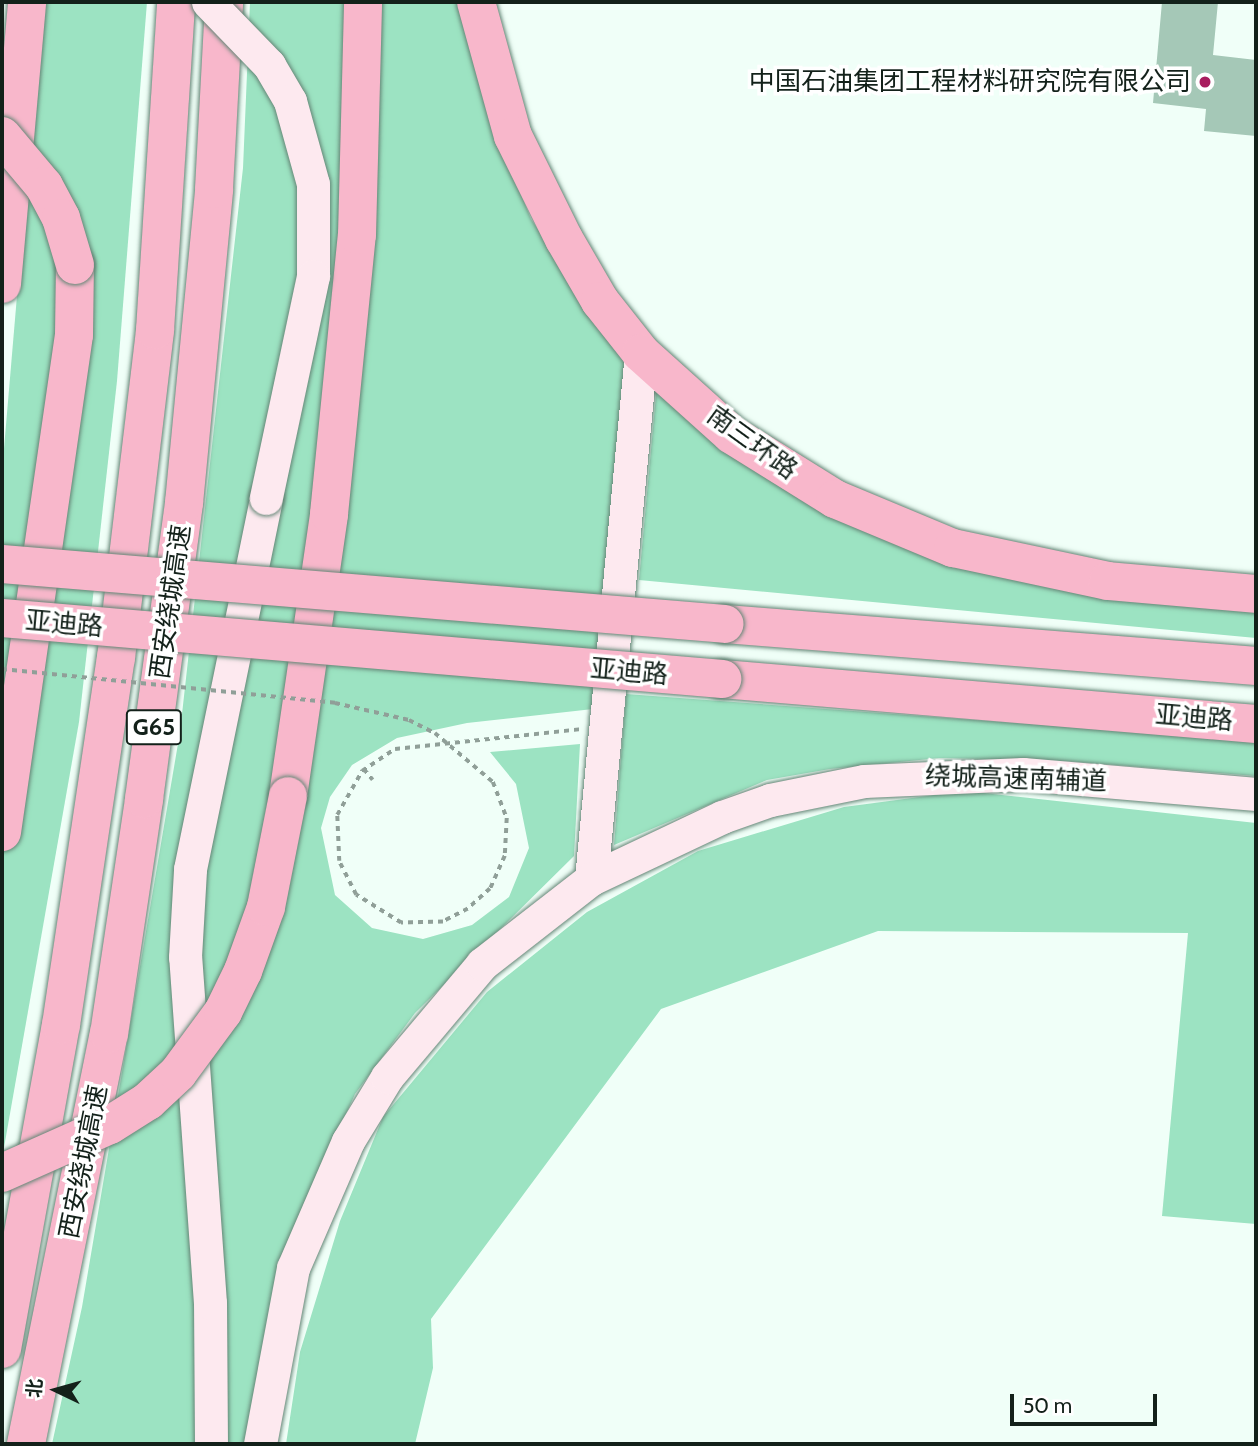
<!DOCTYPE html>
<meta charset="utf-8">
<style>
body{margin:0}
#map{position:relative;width:1258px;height:1446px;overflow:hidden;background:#f0fff8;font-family:Cabin,"Noto Sans SC",sans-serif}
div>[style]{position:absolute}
.green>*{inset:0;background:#9ce3c2}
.building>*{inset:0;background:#a5c8b7}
.path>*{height:3.5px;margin-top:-1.75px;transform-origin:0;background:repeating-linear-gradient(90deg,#909f98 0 5px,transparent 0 10px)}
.roads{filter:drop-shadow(0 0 2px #648676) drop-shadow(0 0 2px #648676)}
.secondary>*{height:33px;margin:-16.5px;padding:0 16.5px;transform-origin:16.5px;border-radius:16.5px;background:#fde9ef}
.highway>*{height:38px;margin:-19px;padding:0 19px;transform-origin:19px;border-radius:19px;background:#f8b7cb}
.path-bridge>*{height:3.5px;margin-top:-1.75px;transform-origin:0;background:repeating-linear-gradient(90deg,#909f98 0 5px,transparent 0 10px)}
.bridges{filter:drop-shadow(0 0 2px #648676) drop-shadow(0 0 2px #648676)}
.secondary-bridge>*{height:33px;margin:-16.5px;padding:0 16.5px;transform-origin:16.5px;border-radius:16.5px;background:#fde9ef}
.highway-bridge>*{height:38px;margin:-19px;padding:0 19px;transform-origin:19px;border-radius:19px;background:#f8b7cb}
.dots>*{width:19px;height:19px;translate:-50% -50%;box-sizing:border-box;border:4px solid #fff;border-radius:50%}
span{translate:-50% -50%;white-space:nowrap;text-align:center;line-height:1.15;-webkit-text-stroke:7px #fff;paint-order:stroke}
.shield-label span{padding:2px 5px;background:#fff;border:2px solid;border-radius:5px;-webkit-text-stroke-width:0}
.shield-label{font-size:24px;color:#13211a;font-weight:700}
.poi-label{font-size:26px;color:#13211a}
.right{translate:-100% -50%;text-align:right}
.street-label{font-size:26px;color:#13211a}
.frame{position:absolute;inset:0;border:4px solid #13211a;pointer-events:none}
.north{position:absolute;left:21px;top:1355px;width:70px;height:70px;-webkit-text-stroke:5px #fff;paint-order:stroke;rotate:275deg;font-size:19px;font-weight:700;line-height:28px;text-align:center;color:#13211a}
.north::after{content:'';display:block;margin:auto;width:24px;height:32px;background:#13211a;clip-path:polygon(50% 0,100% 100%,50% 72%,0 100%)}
.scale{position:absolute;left:1010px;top:1394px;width:147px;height:32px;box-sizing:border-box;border:4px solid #13211a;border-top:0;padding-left:9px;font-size:21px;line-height:24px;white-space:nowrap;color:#13211a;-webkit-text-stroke:5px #fff;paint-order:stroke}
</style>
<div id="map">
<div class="green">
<i style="clip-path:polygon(42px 2px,147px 2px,117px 381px,79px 722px,2px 1159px,2px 472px)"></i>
<i style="clip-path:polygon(250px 2px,462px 2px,491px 121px,531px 219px,596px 317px,631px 357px,602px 708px,467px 723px,397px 738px,352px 765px,330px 797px,321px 828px,335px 895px,372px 928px,423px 939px,472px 925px,509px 897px,529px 848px,516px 784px,490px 752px,580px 744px,574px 856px,415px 1013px,355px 1094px,286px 1247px,244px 1444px,52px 1444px,82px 1307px,180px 732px,243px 168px)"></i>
<i style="clip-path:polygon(657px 384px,807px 497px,1256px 607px,1256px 638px,639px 580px)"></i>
<i style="clip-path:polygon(626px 694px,1256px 741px,1256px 776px,1066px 761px,939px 758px,830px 769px,767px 780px,614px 845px)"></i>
<i style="clip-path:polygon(965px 791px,1256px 823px,1256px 1224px,1162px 1216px,1188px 933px,878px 931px,661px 1009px,431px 1319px,433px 1368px,415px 1444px,286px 1444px,300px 1352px,340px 1221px,383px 1117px,487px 992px,587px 912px,698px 851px,844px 807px)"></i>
</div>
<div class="building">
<i style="clip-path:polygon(1162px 2px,1218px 2px,1213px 55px,1256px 60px,1256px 136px,1204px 131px,1206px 109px,1153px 103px)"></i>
</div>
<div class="path">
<i style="left:364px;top:769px;width:14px;rotate:51deg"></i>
<i style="left:337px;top:815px;width:51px;rotate:-60.4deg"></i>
<i style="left:362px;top:771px;width:40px;rotate:-34deg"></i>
<i style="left:395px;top:749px;width:187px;rotate:-6.1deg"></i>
</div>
<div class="roads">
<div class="secondary">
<i style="left:591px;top:879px;width:528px;rotate:-84.57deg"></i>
<i style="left:211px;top:1444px;width:141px;rotate:-90.4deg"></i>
<i style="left:210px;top:1303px;width:347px;rotate:-94.1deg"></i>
<i style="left:185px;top:957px;width:88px;rotate:-86.7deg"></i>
<i style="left:190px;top:869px;width:379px;rotate:-78.4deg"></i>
<i style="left:260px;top:1444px;width:179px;rotate:-79.4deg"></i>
<i style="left:293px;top:1268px;width:138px;rotate:-66.6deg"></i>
<i style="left:348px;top:1141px;width:75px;rotate:-58.6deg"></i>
<i style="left:387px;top:1077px;width:148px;rotate:-49.9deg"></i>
<i style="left:482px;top:964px;width:138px;rotate:-37.9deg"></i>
<i style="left:591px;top:879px;width:145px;rotate:-25.3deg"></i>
<i style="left:722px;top:817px;width:51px;rotate:-19.5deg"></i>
<i style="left:770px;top:800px;width:96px;rotate:-11.4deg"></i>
<i style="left:864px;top:781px;width:159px;rotate:-2.5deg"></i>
<i style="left:1023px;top:774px;width:234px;rotate:4.9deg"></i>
</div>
<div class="highway">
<i style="left:476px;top:2px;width:139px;rotate:74.6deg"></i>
<i style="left:513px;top:136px;width:115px;rotate:63.7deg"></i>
<i style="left:564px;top:239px;width:72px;rotate:59.9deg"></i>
<i style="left:600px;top:301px;width:66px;rotate:51.7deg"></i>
<i style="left:641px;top:353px;width:122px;rotate:42deg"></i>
<i style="left:732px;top:435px;width:121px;rotate:31.9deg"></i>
<i style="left:835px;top:499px;width:128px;rotate:22.6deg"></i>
<i style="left:953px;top:548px;width:158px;rotate:12deg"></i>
<i style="left:1108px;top:581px;width:149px;rotate:5deg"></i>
<i style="left:2px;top:284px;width:283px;rotate:-84.9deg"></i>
<i style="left:725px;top:624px;width:533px;rotate:4.52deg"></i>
<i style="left:722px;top:679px;width:536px;rotate:4.82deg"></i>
<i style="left:288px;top:796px;width:285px;rotate:-81.7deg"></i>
<i style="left:329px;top:514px;width:280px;rotate:-84.3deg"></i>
<i style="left:357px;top:235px;width:233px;rotate:-88.5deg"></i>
<i style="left:2px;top:832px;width:502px;rotate:-81.76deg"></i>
<i style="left:74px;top:335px;width:70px;rotate:-89.2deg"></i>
<i style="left:2px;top:1349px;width:329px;rotate:-79.7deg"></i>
<i style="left:61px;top:1025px;width:371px;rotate:-81.5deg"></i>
<i style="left:116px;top:658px;width:330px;rotate:-83.2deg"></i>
<i style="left:155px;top:330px;width:329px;rotate:-86.3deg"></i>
<i style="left:26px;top:1444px;width:418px;rotate:-78.6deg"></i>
<i style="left:109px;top:1034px;width:238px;rotate:-81.5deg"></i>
<i style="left:144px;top:799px;width:299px;rotate:-82.3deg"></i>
<i style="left:184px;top:503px;width:315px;rotate:-84.5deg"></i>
<i style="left:214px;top:189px;width:187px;rotate:-86.9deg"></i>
</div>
</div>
<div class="path-bridge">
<i style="left:2px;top:669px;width:335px;rotate:5.8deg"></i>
<i style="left:335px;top:703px;width:76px;rotate:12.9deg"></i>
<i style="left:409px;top:720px;width:29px;rotate:27deg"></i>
<i style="left:435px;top:733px;width:76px;rotate:40.2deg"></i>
<i style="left:493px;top:782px;width:39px;rotate:69deg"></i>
<i style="left:507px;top:818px;width:38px;rotate:93deg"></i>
<i style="left:505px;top:856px;width:36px;rotate:114deg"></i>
<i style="left:490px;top:889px;width:30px;rotate:138deg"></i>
<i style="left:468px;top:909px;width:28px;rotate:153deg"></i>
<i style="left:443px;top:922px;width:42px;rotate:178.6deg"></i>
<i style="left:401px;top:923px;width:53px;rotate:-148.1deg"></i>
<i style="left:356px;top:895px;width:38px;rotate:-117deg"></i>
<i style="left:339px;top:861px;width:46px;rotate:-92.5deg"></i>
</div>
<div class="bridges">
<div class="secondary-bridge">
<i style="left:208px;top:2px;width:88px;rotate:45.9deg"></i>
<i style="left:269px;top:65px;width:42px;rotate:59.7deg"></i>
<i style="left:290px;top:101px;width:86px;rotate:74.5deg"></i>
<i style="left:313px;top:184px;width:92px;rotate:90deg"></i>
<i style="left:313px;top:276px;width:227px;rotate:102deg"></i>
</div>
<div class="highway-bridge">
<i style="left:2px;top:136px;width:65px;rotate:50deg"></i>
<i style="left:44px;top:186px;width:36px;rotate:62deg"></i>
<i style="left:61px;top:218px;width:49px;rotate:73.4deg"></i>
<i style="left:2px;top:564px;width:725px;rotate:4.74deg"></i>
<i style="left:2px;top:618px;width:723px;rotate:4.84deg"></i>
<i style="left:2px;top:1173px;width:118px;rotate:-24deg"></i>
<i style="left:110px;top:1125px;width:45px;rotate:-32.3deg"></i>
<i style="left:148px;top:1101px;width:41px;rotate:-43deg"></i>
<i style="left:178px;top:1073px;width:76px;rotate:-53.6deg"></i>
<i style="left:223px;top:1012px;width:46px;rotate:-64deg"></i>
<i style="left:243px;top:971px;width:68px;rotate:-70.2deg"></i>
<i style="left:266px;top:907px;width:113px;rotate:-78.8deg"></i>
</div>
</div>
<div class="dots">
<i style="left:1205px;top:82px;background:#a81c5e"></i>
</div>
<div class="shield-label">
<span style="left:154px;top:727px">G65</span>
</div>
<div class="poi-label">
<span class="right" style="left:1191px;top:82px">中国石油集团工程材料研究院有限公司</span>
</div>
<div class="street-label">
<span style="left:752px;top:443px;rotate:36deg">南三环路</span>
<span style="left:171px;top:602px;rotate:-82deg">西安绕城高速</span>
<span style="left:64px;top:624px;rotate:5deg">亚迪路</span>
<span style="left:629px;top:672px;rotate:5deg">亚迪路</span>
<span style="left:1194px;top:718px;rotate:5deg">亚迪路</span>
<span style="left:1016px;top:779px;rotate:2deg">绕城高速南辅道</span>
<span style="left:84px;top:1162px;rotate:-79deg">西安绕城高速</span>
</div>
<div class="frame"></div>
<div class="north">北</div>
<div class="scale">50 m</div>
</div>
